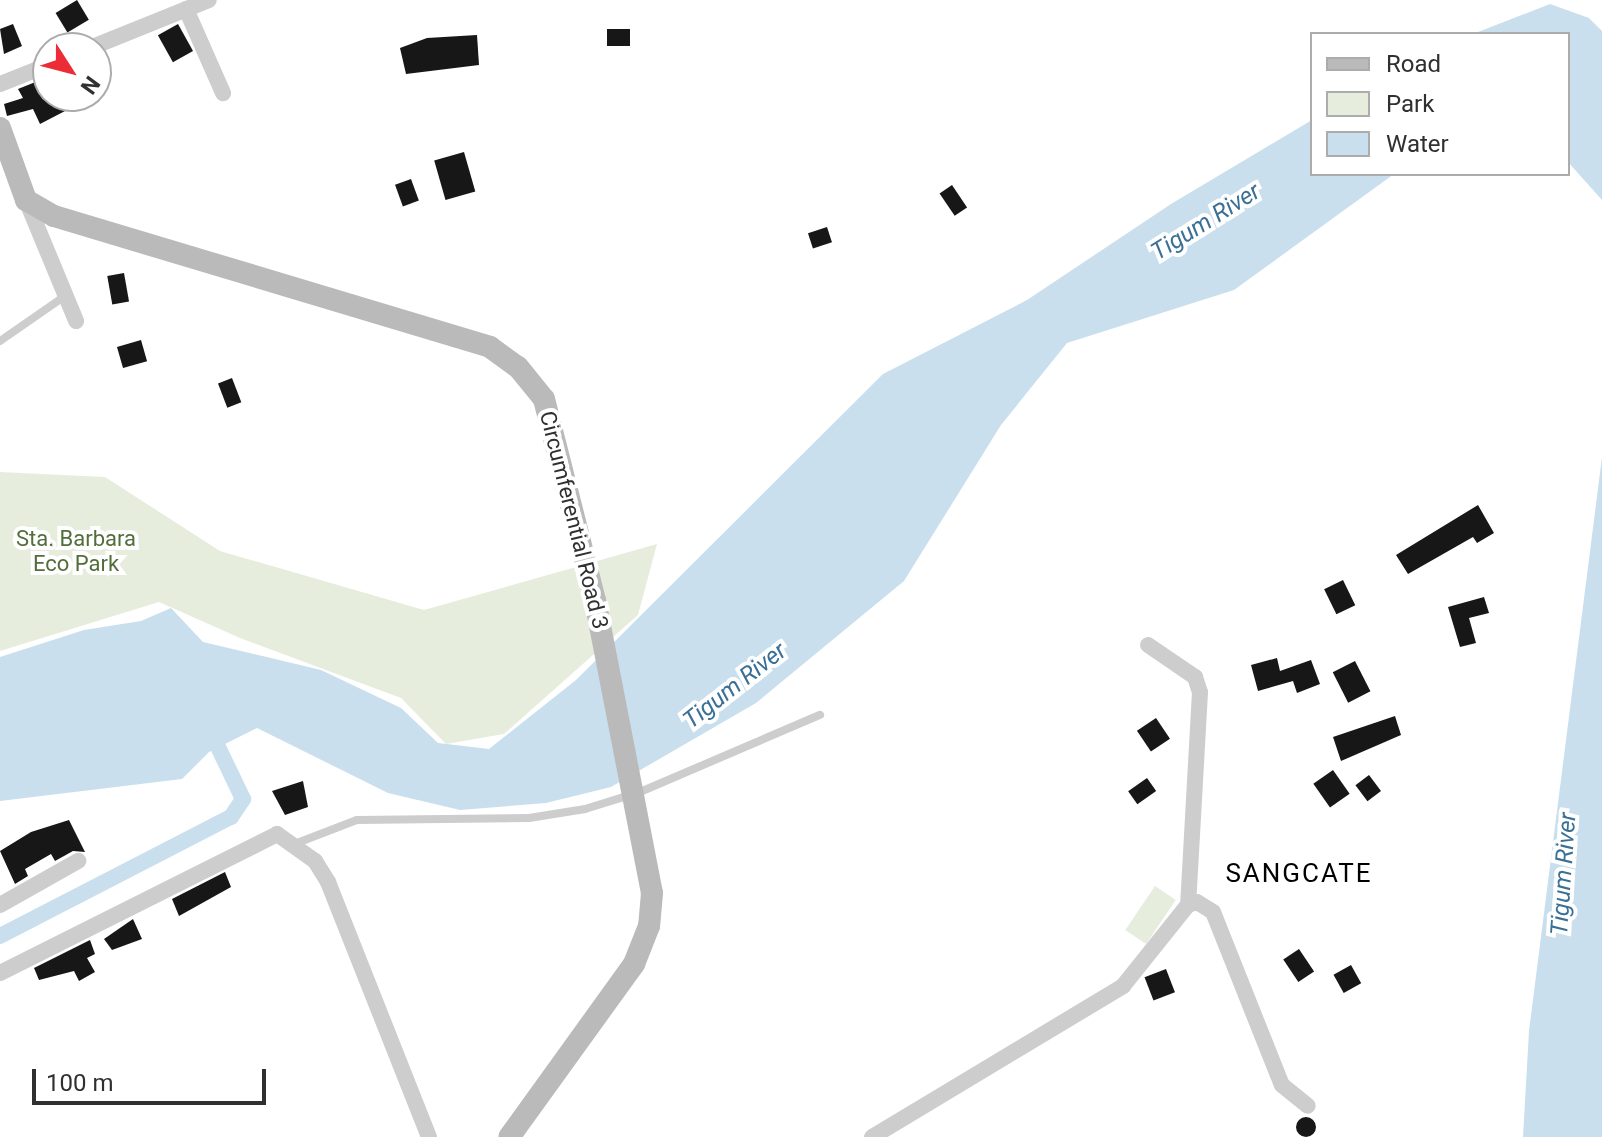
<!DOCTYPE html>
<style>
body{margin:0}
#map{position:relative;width:1602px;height:1137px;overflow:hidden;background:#fff;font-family:Roboto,sans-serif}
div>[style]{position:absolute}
.green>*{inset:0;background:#e6eddd;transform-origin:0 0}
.water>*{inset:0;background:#c9dfee}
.canal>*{height:16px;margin:-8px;padding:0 8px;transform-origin:8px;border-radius:8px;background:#c9dfee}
.building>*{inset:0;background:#171717;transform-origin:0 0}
.round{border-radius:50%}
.lane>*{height:8px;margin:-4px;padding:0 4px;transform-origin:4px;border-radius:4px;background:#cdcdcd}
.street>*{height:16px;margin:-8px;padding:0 8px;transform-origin:8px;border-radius:8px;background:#cdcdcd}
.secondary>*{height:22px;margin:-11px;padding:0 11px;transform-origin:11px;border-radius:11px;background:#bababa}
span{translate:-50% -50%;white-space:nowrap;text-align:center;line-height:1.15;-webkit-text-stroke:8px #fff;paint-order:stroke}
.street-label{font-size:22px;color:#303030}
.park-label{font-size:22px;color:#526e3b}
.water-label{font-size:24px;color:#3a7096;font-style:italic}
.quarter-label{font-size:26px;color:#000;letter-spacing:2px}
.legend{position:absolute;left:1310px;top:32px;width:260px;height:144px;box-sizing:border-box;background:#fff;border:2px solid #acacac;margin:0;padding:10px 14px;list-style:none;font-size:24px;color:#303030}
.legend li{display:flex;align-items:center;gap:16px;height:40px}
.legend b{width:40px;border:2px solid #acacac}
.north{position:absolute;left:32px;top:32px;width:80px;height:80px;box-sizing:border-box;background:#fff;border:2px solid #acacac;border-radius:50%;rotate:126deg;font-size:22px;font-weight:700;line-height:32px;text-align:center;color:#303030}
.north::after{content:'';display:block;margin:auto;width:28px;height:36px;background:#ec2c37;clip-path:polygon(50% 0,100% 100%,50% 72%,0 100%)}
.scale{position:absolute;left:32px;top:1069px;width:234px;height:36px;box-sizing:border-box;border:4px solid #303030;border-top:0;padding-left:10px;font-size:24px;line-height:28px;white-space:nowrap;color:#303030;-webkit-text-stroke:6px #fff;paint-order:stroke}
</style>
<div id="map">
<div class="green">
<i style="clip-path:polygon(0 472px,105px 477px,220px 551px,424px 610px,657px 544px,638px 615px,504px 734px,446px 744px,401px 698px,240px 638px,159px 602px,0 651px)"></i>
<i style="left:1155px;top:886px;width:25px;height:53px;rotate:34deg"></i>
</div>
<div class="water">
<i style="clip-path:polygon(1550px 4px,1589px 18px,1602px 31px,1602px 200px,1568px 162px,1568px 34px,1473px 34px)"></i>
<i style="clip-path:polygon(1312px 120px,1312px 174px,1394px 174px,1234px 290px,1067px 343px,1001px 425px,904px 581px,756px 703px,611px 787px,546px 803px,460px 810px,388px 793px,257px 728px,209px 752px,182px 779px,0 801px,0 657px,84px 630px,141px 621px,171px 608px,203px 642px,321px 670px,401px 708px,438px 743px,489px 749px,576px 680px,883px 374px,1027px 300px,1171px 204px)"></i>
<i style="clip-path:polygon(1602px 457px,1602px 1137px,1523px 1137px,1529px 1031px)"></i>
</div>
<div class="canal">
<i style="left:0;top:936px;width:260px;rotate:-27.3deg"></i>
<i style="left:231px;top:817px;width:22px;rotate:-56deg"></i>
<i style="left:243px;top:799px;width:79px;rotate:-115.6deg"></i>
</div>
<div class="building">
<i style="left:77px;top:0;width:23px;height:25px;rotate:59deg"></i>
<i style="clip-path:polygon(13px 24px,22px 46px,4px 54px,0 29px)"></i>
<i style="left:178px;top:24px;width:31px;height:23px;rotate:61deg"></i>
<i style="left:607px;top:29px;width:23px;height:17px"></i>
<i style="clip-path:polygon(477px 35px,479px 65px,406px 74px,400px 48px,427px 38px)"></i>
<i style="clip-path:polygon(48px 77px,48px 96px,60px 96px,67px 110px,40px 124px,33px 109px,7px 116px,4px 104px,23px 98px,18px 89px)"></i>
<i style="left:464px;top:152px;width:41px;height:31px;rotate:74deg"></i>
<i style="left:411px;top:179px;width:23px;height:17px;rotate:70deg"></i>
<i style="left:952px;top:185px;width:27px;height:15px;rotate:56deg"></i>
<i style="left:827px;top:227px;width:16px;height:20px;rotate:72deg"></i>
<i style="left:124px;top:273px;width:29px;height:17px;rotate:80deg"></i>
<i style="left:141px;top:340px;width:22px;height:25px;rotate:74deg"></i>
<i style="left:232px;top:378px;width:26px;height:15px;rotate:69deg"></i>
<i style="clip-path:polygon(1478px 505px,1494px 533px,1477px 543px,1473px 537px,1408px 574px,1396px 555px)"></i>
<i style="left:1343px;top:580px;width:28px;height:21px;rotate:64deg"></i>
<i style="clip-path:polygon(1484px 597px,1489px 613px,1469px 618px,1476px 643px,1460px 647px,1448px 607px)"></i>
<i style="clip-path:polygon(1277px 658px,1280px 671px,1311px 660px,1320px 684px,1297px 693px,1293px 681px,1258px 691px,1251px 665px)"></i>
<i style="left:1355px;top:661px;width:34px;height:25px;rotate:63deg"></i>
<i style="clip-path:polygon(1395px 716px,1401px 735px,1341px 761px,1333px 737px)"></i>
<i style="left:1156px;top:718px;width:25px;height:23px;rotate:56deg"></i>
<i style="left:1333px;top:770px;width:29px;height:24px;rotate:55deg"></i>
<i style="left:1369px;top:775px;width:20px;height:17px;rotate:53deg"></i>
<i style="left:1147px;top:778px;width:16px;height:23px;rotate:55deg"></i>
<i style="clip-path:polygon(303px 781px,308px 807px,285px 815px,272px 791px)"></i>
<i style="clip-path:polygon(69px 820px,85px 852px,73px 851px,55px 861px,51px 854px,25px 869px,28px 876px,15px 884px,0 851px,31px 832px)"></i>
<i style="clip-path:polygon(225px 872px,231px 887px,179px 916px,172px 899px)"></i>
<i style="clip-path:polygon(133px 919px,142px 939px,112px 950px,104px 939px)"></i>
<i style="clip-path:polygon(90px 940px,95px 954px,87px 958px,95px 972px,79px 981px,74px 971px,39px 980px,34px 968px)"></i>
<i style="left:1299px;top:949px;width:27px;height:19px;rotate:56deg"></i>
<i style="left:1351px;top:965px;width:21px;height:20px;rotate:61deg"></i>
<i style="left:1166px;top:969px;width:25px;height:23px;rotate:69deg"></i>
<i class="round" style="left:1296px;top:1117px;width:20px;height:20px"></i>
</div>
<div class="lane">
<i style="left:0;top:341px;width:79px;rotate:-34.7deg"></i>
<i style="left:297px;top:843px;width:64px;rotate:-21deg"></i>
<i style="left:357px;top:820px;width:172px;rotate:-0.7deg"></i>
<i style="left:529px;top:818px;width:57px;rotate:-9.1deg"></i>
<i style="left:585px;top:809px;width:58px;rotate:-17.2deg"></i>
<i style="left:640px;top:792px;width:196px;rotate:-23.2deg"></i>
</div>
<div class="street">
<i style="left:186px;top:9px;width:92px;rotate:66.2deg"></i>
<i style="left:90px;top:48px;width:128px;rotate:-22deg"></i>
<i style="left:0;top:84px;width:52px;rotate:-21.6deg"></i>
<i style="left:26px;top:200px;width:131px;rotate:67.5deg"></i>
<i style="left:1148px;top:645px;width:57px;rotate:34.2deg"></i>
<i style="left:1195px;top:677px;width:16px;rotate:72deg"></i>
<i style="left:1200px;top:692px;width:213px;rotate:93.2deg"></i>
<i style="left:0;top:905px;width:90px;rotate:-29.4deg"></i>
<i style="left:0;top:973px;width:310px;rotate:-26.6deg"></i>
<i style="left:277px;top:834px;width:47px;rotate:35.4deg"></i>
<i style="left:315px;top:861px;width:25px;rotate:58deg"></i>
<i style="left:328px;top:882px;width:274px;rotate:68.4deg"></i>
<i style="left:872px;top:1137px;width:293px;rotate:-31deg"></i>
<i style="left:1123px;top:986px;width:104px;rotate:-51.3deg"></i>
<i style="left:1188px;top:905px;width:9px;rotate:-18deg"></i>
<i style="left:1197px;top:902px;width:19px;rotate:32deg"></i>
<i style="left:1213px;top:912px;width:186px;rotate:68.3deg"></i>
<i style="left:1282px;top:1085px;width:33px;rotate:39deg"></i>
</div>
<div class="secondary">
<i style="left:0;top:128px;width:77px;rotate:70.1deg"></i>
<i style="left:26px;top:200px;width:32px;rotate:30deg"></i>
<i style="left:54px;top:216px;width:455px;rotate:16.7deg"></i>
<i style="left:490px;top:347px;width:34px;rotate:36deg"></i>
<i style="left:518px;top:367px;width:41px;rotate:50.9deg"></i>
<i style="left:544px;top:399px;width:207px;rotate:75.8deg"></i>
<i style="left:595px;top:600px;width:298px;rotate:79deg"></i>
<i style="left:652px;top:893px;width:33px;rotate:95deg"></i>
<i style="left:649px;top:926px;width:41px;rotate:111.5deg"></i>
<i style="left:634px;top:964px;width:213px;rotate:125.8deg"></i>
</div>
<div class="street-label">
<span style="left:574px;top:520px;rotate:76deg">Circumferential Road 3</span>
</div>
<div class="park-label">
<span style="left:76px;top:551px">Sta. Barbara<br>Eco Park</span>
</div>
<div class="water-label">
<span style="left:1206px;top:222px;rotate:-32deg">Tigum River</span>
<span style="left:735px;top:686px;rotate:-38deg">Tigum River</span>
<span style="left:1564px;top:874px;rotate:-86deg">Tigum River</span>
</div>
<div class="quarter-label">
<span style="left:1299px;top:874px">SANGCATE</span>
</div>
<ul class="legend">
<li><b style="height:10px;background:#bababa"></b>Road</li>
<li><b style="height:22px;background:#e6eddd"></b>Park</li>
<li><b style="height:22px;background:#c9dfee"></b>Water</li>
</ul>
<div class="north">N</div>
<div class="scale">100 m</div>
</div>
